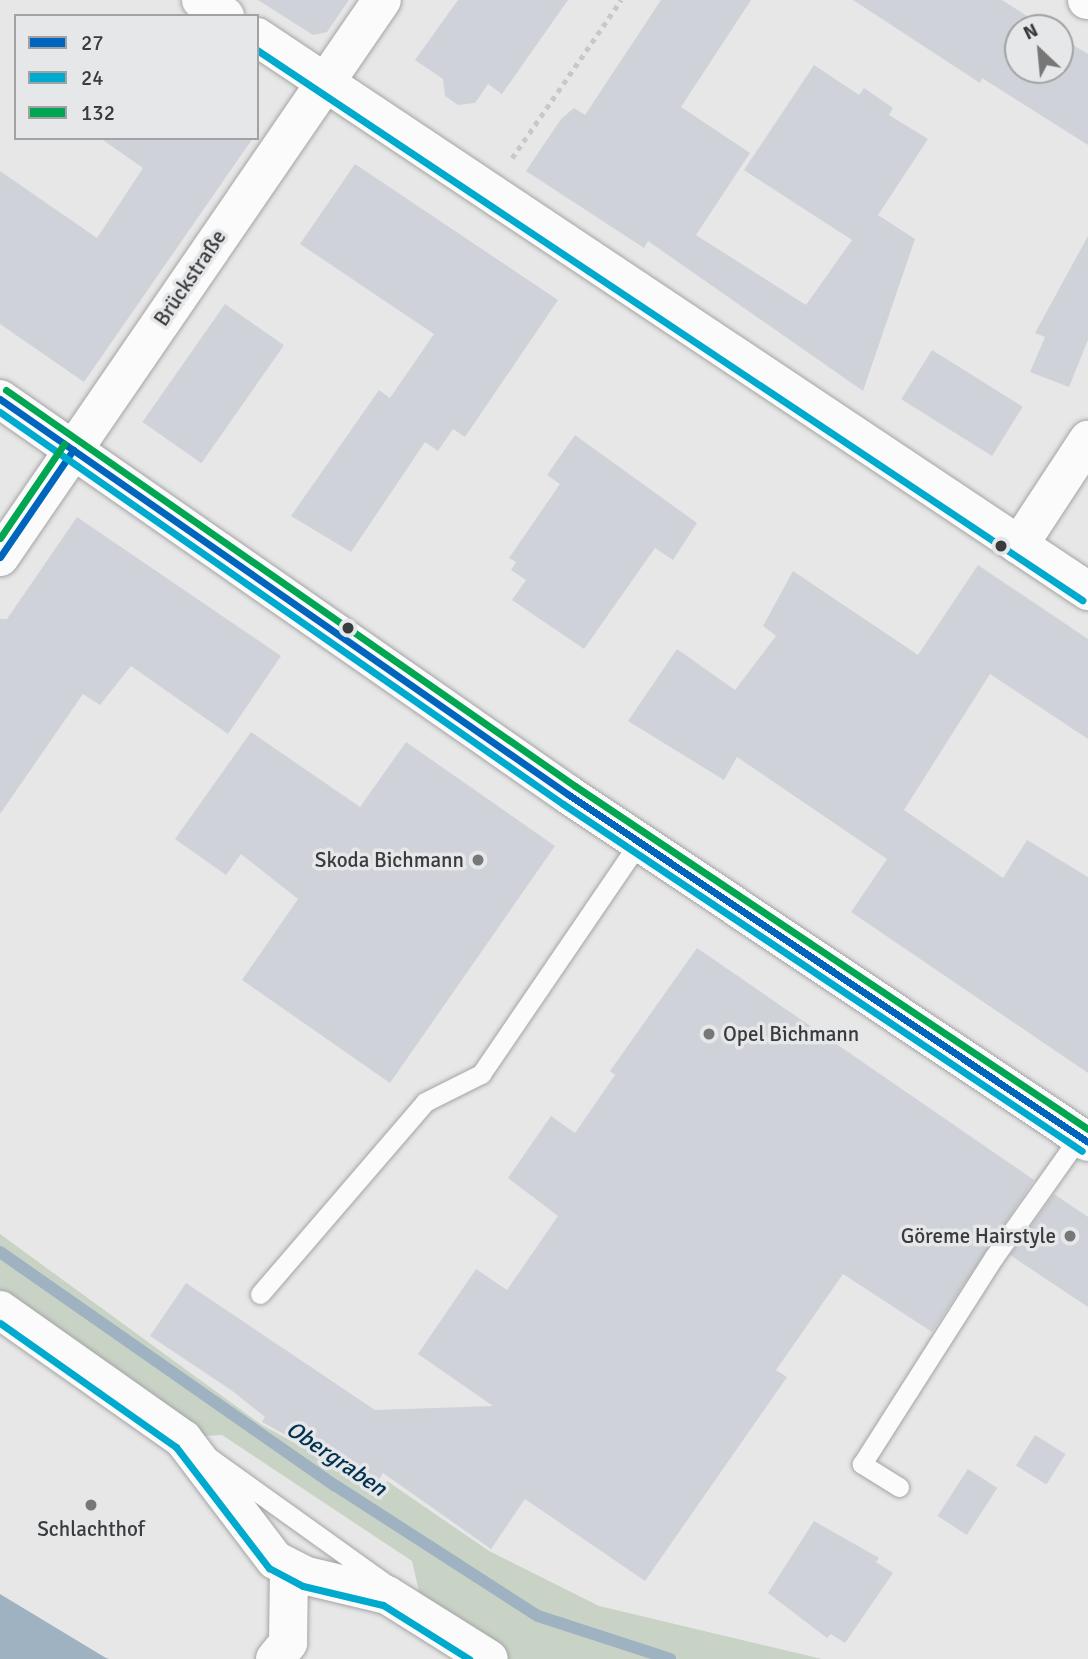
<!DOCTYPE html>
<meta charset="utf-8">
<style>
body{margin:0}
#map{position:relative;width:1088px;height:1659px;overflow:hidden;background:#e7e7e8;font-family:Signika,sans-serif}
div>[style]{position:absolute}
.green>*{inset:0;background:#c8d3c6}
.water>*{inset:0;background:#9fb2c2}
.stream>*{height:12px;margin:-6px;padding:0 6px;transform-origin:6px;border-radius:6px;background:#9fb2c2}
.building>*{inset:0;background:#cfd2d8;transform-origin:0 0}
.path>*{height:4.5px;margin-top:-2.25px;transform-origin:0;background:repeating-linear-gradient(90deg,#c8c8c9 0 5px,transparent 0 10px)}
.roads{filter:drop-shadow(0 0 2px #a4a4a5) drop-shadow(0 0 2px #a4a4a5)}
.service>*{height:19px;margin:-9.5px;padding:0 9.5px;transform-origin:9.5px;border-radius:9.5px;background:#fbfbfc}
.minor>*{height:38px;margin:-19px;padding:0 19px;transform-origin:19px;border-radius:19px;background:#fbfbfc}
.bus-1>*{height:7px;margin:-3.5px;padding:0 3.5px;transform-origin:3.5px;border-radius:3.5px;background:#0065bd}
.bus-2>*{height:7px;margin:-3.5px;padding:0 3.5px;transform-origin:3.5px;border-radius:3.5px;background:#00a9ce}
.bus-3>*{height:7px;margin:-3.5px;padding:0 3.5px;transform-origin:3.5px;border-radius:3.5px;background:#00a651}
.dots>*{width:19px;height:19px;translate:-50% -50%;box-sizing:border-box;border:4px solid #e6e7e9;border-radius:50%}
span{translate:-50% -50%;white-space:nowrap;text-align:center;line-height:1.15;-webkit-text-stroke:7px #e6e7e9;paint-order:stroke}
.street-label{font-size:21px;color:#3a3b3c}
.poi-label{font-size:21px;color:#3a3b3c}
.right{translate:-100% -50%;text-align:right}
.left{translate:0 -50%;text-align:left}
.water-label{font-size:23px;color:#003251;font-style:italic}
.legend{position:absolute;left:14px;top:14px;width:245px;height:126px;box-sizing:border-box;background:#e6e7e9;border:2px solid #a1a2a4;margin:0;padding:9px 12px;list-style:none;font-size:21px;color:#3a3b3c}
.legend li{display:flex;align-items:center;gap:14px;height:35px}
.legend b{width:35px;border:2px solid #a1a2a4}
.north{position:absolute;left:1004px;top:14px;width:70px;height:70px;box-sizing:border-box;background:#e6e7e9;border:2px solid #a1a2a4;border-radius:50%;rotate:334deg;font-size:19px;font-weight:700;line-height:28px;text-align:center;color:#3a3b3c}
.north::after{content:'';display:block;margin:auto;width:24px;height:32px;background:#777778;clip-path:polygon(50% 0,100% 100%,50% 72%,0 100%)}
</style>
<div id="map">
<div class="green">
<i style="clip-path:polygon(0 1234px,262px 1425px,380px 1490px,387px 1481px,489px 1551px,599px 1606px,822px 1659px,493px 1659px,425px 1618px,412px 1561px,222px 1435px,185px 1437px,0 1308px)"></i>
</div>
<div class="water">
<i style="clip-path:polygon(0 1594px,106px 1658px,109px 1659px,0 1659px)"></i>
</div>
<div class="stream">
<i style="left:0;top:1252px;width:409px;rotate:34.9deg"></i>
<i style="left:336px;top:1486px;width:240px;rotate:32.8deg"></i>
<i style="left:538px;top:1616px;width:139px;rotate:18deg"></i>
</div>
<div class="building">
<i style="clip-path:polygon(258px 0,349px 0,327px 32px,313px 35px)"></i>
<i style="clip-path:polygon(458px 0,568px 0,502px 94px,488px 84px,475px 103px,458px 105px,445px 96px,443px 79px,415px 60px)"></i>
<i style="clip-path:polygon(661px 0,751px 0,681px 107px,750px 153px,696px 235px,806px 305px,852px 240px,744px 170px,814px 65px,859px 95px,864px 88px,893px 108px,889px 115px,928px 139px,878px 215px,915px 239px,863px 391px,648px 241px,644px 248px,526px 171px,561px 119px,574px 108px,585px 115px)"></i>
<i style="clip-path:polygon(853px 0,1002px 0,1046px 28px,1018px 28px,1018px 70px,1060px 70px,1060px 37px,1088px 54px,1088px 145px,982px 78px,980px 83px)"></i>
<i style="clip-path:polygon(100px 138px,253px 138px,84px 382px,0 324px,0 171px,97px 238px,143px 168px)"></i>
<i style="clip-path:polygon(355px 164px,558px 300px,465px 437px,453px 429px,438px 451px,425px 442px,351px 552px,291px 516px,379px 390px,390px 398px,434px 334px,300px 244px)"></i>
<i style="clip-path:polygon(1088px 236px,1088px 340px,1069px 387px,1030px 372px,1045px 337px,1035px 333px)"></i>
<i style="left:225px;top:304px;width:72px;height:144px;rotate:35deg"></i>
<i style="left:932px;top:350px;width:107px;height:58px;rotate:32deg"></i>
<i style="clip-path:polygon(575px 435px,697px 523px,673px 560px,655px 548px,584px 649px,512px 600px,526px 580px,511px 570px,516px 562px,509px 558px,560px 484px,547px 475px)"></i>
<i style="clip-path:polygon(77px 517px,281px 656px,228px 734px,131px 666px,100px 705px,83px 694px,0 814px,0 619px,7px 619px)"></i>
<i style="clip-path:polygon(978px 565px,1088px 639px,1088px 739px,990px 674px,904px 810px,1003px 878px,1027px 840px,1088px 877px,1088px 1073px,851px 912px,887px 859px,737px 757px,724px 780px,628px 721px,677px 649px,735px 690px,776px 636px,763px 626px,793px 571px,918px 655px)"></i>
<i style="clip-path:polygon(251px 732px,360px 807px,406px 742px,555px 846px,390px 1083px,242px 980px,298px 899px,241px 854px,226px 875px,175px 839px)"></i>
<i style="clip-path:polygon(697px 948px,1034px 1180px,932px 1332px,843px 1274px,776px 1370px,787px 1377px,645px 1581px,525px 1499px,491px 1549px,383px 1473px,376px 1484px,262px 1422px,265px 1417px,231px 1390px,150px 1336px,186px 1283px,375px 1410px,493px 1406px,418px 1354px,476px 1269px,507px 1290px,558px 1216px,508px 1178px,551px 1116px,575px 1133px,615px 1075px,610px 1071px)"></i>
<i style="clip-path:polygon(1054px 1194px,1088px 1217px,1088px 1307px,1010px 1255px)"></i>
<i style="left:1035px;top:1435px;width:36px;height:36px;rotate:32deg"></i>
<i style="left:968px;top:1469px;width:35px;height:56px;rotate:33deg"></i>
<i style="clip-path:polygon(814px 1521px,879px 1558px,876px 1562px,893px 1573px,845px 1643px,831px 1634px,827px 1638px,768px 1593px)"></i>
</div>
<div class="path">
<i style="left:512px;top:158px;width:192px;rotate:-55.4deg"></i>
</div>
<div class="roads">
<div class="service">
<i style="left:260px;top:1294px;width:253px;rotate:-49.3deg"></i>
<i style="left:425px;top:1102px;width:63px;rotate:-26.6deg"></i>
<i style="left:481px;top:1074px;width:282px;rotate:-55.7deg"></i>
<i style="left:210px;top:1458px;width:225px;rotate:35.6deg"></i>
<i style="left:899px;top:1487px;width:44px;rotate:-148.1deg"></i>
<i style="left:862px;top:1464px;width:246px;rotate:-57.5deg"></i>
<i style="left:994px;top:1257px;width:148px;rotate:-54.6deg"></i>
</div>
<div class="minor">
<i style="left:201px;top:0;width:29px;rotate:34deg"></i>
<i style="left:1087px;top:0;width:1px"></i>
<i style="left:257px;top:37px;width:999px;rotate:33.69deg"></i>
<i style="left:0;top:399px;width:693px;rotate:34.84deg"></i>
<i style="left:569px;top:795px;width:624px;rotate:33.77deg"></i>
<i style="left:1019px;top:545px;width:126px;rotate:-56.7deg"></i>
<i style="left:0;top:557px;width:675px;rotate:-55.56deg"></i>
<i style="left:0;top:1310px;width:224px;rotate:35.2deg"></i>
<i style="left:183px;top:1439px;width:152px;rotate:52.8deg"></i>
<i style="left:275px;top:1560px;width:36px;rotate:27deg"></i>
<i style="left:307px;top:1576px;width:82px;rotate:13.4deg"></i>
<i style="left:387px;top:1595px;width:120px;rotate:32.1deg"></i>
<i style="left:275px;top:1659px;width:21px;rotate:-51deg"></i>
<i style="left:288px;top:1643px;width:75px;rotate:-89.2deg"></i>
</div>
</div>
<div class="bus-1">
<i style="left:0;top:399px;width:693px;rotate:34.84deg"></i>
<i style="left:569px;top:795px;width:624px;rotate:33.77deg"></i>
<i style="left:0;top:557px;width:130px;rotate:-55.7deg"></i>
</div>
<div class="bus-2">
<i style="left:257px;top:50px;width:992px;rotate:33.69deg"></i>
<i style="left:0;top:412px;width:686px;rotate:34.85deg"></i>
<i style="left:563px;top:804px;width:624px;rotate:33.77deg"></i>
<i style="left:0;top:1323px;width:215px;rotate:35.2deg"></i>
<i style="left:176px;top:1447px;width:153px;rotate:52.5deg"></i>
<i style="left:269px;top:1568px;width:38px;rotate:28deg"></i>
<i style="left:303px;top:1586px;width:82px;rotate:13.4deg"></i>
<i style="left:383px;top:1605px;width:102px;rotate:32.1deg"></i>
</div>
<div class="bus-3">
<i style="left:6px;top:390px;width:693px;rotate:34.84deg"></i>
<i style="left:575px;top:786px;width:617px;rotate:33.77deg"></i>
<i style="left:0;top:538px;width:114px;rotate:-55.8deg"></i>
</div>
<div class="dots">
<i style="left:1001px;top:546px;background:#3a3b3c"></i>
<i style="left:348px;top:628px;background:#3a3b3c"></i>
<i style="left:478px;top:860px;background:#777778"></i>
<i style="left:709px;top:1034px;background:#777778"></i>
<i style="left:1070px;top:1236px;background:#777778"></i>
<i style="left:91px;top:1505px;background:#777778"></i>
</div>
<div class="street-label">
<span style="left:190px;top:278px;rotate:-56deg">Brückstraße</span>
</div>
<div class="poi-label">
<span class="right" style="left:464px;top:860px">Skoda Bichmann</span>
<span class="left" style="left:723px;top:1034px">Opel Bichmann</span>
<span class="right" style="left:1056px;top:1236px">Göreme Hairstyle</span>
<span style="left:91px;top:1529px">Schlachthof</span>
</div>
<div class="water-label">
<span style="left:336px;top:1459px;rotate:34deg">Obergraben</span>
</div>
<ul class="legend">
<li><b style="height:9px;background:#0065bd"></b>27</li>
<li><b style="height:9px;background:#00a9ce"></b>24</li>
<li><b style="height:9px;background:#00a651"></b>132</li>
</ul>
<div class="north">N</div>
</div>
